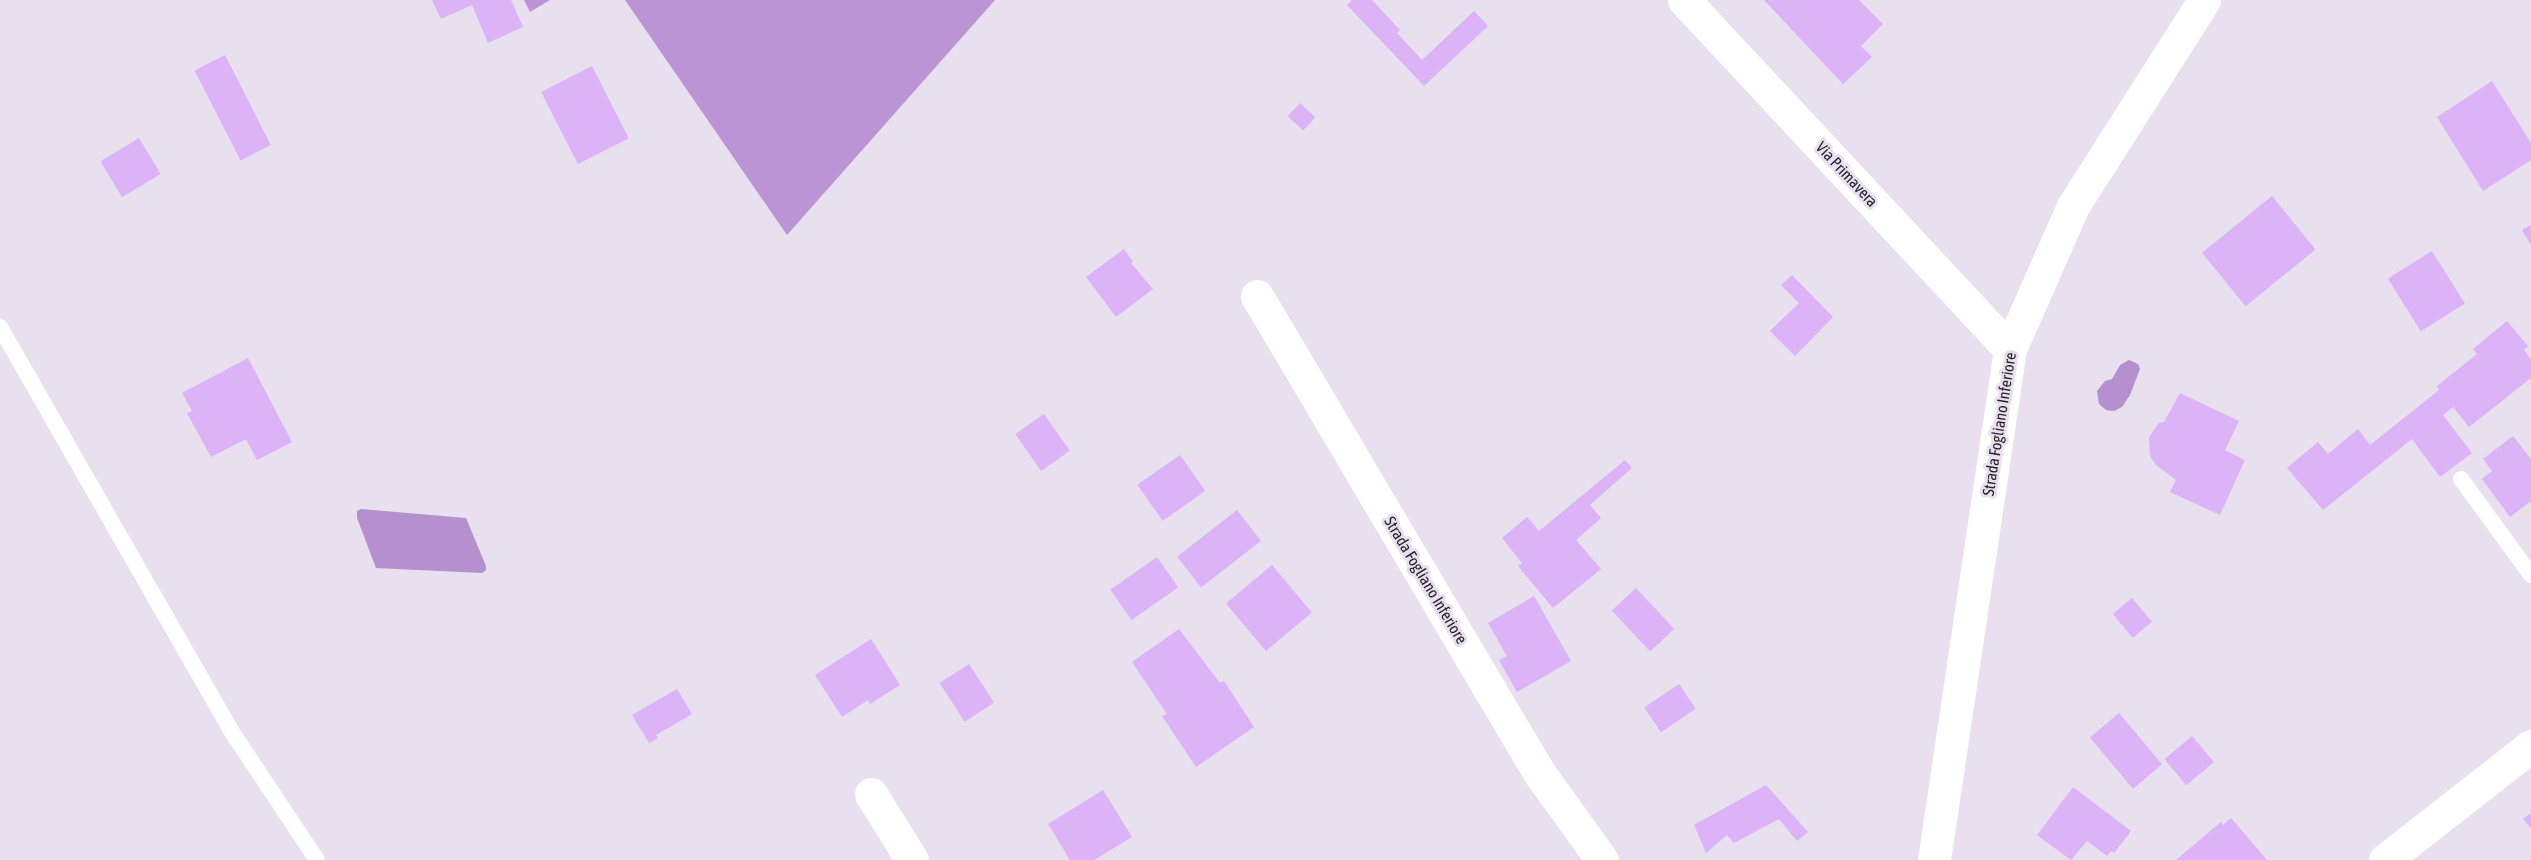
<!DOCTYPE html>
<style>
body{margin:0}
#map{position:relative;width:2531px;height:860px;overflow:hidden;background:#e8dfef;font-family:"Asap Condensed",sans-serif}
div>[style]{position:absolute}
.forest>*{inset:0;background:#bb94d5}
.water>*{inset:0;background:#b68fcf}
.building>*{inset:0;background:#dbb3f6;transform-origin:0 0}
.service>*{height:16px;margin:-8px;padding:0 8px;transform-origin:8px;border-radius:8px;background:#fff}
.minor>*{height:33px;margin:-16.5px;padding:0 16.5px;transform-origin:16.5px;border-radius:16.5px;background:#fff}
span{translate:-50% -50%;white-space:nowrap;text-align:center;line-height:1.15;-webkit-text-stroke:6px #e8dfef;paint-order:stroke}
.street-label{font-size:16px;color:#231f25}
</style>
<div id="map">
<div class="forest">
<i style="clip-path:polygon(524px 0,550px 0,530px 12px)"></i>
<i style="clip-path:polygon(625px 0,995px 0,787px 235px)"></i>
</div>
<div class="water">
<i style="clip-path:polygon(2129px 360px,2138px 364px,2140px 369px,2130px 395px,2122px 407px,2114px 411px,2106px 410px,2099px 404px,2097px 391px,2105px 381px,2112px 379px,2120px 365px)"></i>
<i style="clip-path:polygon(361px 509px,466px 518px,486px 566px,486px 570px,482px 573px,376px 568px,357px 518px,357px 511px)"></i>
</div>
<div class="building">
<i style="clip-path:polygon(432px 0,511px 0,523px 27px,488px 43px,472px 5px,441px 19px)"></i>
<i style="clip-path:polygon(1352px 0,1372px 0,1400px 30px,1397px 33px,1422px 60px,1474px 11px,1488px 26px,1424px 86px,1347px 5px)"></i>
<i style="clip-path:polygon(1764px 0,1859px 0,1883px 24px,1861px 46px,1872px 57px,1843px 84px)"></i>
<i style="left:225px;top:55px;width:101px;height:34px;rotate:63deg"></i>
<i style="left:592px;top:66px;width:81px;height:57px;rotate:63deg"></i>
<i style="clip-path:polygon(2492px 81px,2531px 143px,2531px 160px,2483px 191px,2437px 117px)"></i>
<i style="left:1300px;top:103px;width:21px;height:18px;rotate:43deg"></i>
<i style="left:139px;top:138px;width:42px;height:45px;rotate:59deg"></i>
<i style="left:2272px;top:196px;width:69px;height:90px;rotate:51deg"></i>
<i style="clip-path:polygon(2531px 225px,2531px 245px,2522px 230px)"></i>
<i style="clip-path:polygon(1124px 249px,1133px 262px,1131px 263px,1153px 289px,1116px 317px,1086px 277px)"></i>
<i style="left:2432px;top:251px;width:62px;height:52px;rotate:58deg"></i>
<i style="clip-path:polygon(1792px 275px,1833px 317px,1795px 356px,1770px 331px,1799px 303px,1781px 285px)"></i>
<i style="clip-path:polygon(2507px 321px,2528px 346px,2524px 350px,2531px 359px,2531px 378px,2469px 427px,2453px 407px,2443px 415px,2472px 453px,2440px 477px,2412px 439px,2323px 510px,2287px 468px,2318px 442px,2328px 454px,2358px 429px,2370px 445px,2439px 390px,2437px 386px,2477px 354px,2473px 349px)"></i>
<i style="clip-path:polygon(248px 358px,292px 442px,257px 460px,246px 439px,211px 457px,187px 413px,192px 411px,182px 393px)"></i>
<i style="clip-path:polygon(2180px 393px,2239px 421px,2225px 450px,2245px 460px,2220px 515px,2170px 492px,2176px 480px,2156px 465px,2150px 456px,2149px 437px,2159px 423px,2164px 422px)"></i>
<i style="left:1044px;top:414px;width:45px;height:35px;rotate:55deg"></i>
<i style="clip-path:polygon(2513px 436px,2531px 459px,2531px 501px,2510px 517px,2482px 479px,2492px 471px,2483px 459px)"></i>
<i style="left:1180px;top:455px;width:44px;height:52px;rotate:55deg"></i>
<i style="clip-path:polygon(1625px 460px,1632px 468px,1590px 505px,1601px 518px,1576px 540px,1601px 569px,1553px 608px,1518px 566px,1522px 563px,1502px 538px,1527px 517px,1539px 531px)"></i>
<i style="left:1237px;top:510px;width:39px;height:76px;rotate:52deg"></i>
<i style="left:1157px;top:557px;width:37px;height:57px;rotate:55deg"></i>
<i style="left:1272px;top:565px;width:62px;height:60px;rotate:50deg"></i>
<i style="left:1636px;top:588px;width:56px;height:33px;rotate:47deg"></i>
<i style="clip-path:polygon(1534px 596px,1571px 661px,1517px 692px,1499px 660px,1507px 656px,1488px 623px)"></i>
<i style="left:2132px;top:598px;width:31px;height:25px;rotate:50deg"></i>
<i style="clip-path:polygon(1179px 629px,1220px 683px,1224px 681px,1254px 727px,1196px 767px,1162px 716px,1167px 714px,1132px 662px)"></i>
<i style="clip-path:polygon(871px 639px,900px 685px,870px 704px,868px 700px,842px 717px,815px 675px)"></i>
<i style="left:969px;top:664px;width:46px;height:35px;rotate:57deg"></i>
<i style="left:1679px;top:684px;width:30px;height:42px;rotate:56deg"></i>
<i style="clip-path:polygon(677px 689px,692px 714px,656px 735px,658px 738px,649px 743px,632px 715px)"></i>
<i style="left:2119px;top:713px;width:67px;height:38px;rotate:50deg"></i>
<i style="left:2192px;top:736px;width:34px;height:36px;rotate:50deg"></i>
<i style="clip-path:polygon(1766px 785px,1808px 832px,1797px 841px,1779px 819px,1734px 843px,1727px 835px,1706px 853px,1694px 825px)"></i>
<i style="clip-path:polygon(2073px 787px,2131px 831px,2114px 853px,2111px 851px,2107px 856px,2087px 841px,2071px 860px,2037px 835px)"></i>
<i style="clip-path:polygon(1103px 790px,1132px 837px,1094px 860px,1070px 860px,1048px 824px)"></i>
<i style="clip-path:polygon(2531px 813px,2531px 828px,2523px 819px)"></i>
<i style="clip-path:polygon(2231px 818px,2267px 860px,2176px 860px,2221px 822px,2223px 825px)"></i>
</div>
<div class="service">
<i style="left:0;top:327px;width:463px;rotate:60.2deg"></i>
<i style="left:230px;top:729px;width:157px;rotate:56.4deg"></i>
<i style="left:2461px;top:479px;width:119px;rotate:53.9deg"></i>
</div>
<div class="minor">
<i style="left:1684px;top:0;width:478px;rotate:47deg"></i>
<i style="left:1257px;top:296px;width:552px;rotate:59.39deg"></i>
<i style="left:1538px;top:771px;width:110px;rotate:54.3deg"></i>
<i style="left:871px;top:794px;width:78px;rotate:58.2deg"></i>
<i style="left:1934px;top:860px;width:517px;rotate:-81.54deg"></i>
<i style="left:2010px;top:349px;width:156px;rotate:-66.2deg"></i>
<i style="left:2073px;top:206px;width:244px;rotate:-57.5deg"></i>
<i style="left:2385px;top:860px;width:185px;rotate:-38deg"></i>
</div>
<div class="street-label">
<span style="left:1847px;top:174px;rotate:47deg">Via Primavera</span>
<span style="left:1999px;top:424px;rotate:-81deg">Strada Fogliano Inferiore</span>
<span style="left:1426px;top:580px;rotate:59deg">Strada Fogliano Inferiore</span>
</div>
</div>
